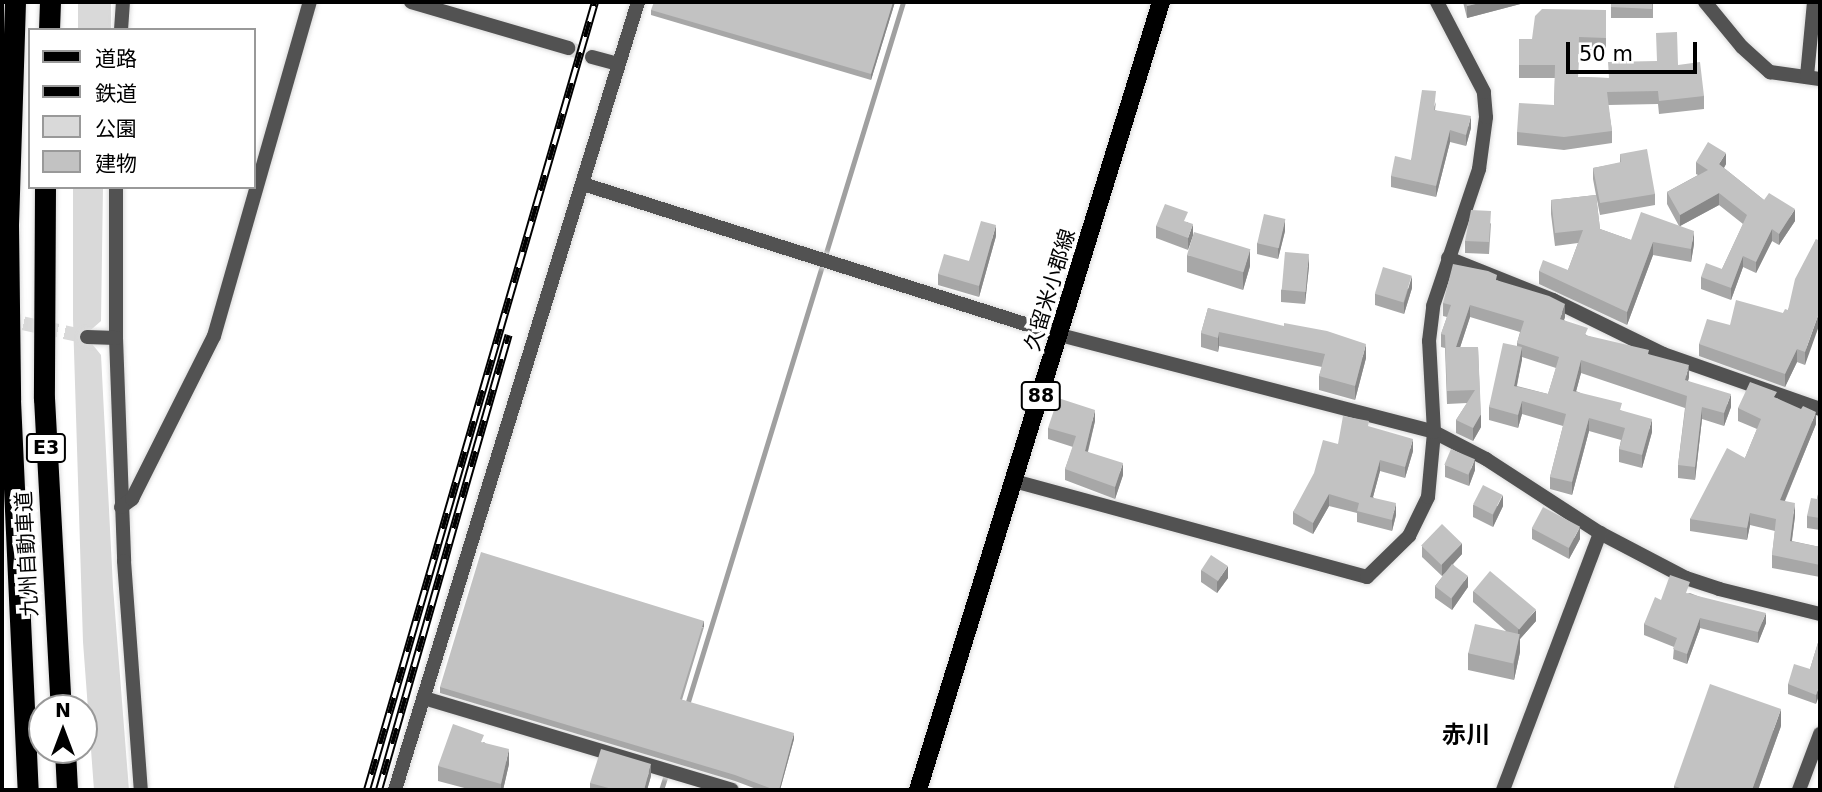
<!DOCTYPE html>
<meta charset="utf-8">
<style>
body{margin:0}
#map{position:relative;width:1822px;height:792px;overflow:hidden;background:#fff;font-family:"DejaVu Sans","Noto Sans JP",sans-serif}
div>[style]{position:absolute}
.green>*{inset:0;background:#d9d9d9;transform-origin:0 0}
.stream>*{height:5px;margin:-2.5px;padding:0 2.5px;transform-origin:2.5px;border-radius:2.5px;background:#a0a0a0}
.minor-tunnel>*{height:14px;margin-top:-7px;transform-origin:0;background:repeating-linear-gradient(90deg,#d9d9d9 0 14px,transparent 0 21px)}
.roads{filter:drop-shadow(0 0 2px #dbdbdb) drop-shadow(0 0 2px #dbdbdb)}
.minor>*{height:14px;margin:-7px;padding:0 7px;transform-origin:7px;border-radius:7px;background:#525252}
.primary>*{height:18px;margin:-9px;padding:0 9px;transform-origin:9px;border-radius:9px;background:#000}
.motorway>*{height:21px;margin:-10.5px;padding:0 10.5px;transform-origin:10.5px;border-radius:10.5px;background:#000}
.rail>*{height:8px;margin-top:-4px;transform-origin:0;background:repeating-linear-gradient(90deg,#fff 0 16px,#000 0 32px);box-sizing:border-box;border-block:2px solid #000}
.wall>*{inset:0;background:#a7a7a7;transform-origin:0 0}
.shaded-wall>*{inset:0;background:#888;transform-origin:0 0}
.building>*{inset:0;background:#c2c2c2;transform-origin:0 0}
span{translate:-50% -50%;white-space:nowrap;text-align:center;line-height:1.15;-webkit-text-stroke:7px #fff;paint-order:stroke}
.shield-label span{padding:2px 5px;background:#fff;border:2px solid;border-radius:5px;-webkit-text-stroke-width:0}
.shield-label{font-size:19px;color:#000;font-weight:700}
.street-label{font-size:21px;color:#000}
.quarter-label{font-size:24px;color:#000;font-weight:700}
.frame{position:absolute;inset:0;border:4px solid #000;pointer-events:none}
.legend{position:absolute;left:28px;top:28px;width:228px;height:161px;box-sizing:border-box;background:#fff;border:2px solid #999;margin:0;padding:9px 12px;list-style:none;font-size:21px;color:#000}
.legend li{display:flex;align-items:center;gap:14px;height:35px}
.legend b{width:35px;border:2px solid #999}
.north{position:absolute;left:28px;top:694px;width:70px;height:70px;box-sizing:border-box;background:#fff;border:2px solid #999;border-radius:50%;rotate:0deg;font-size:19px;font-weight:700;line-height:28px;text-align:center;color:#000}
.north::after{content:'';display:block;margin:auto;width:24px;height:32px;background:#000;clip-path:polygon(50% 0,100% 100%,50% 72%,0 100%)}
.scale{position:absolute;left:1566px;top:42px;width:131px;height:32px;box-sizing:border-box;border:4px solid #000;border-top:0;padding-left:9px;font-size:21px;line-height:24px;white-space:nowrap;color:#000;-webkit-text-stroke:5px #fff;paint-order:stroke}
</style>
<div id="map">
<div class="green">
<i style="left:78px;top:2px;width:33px;height:28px"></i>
<i style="clip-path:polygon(73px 187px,103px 187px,101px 321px,85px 335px,101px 355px,113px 587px,129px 790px,94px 790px,83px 642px,73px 319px)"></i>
</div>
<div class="stream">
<i style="left:686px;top:708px;width:739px;rotate:-72.91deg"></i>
<i style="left:661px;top:790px;width:20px;rotate:-72deg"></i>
</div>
<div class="minor-tunnel">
<i style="left:568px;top:48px;width:26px;rotate:21deg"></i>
<i style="left:3px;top:319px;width:86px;rotate:12.1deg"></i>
</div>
<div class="roads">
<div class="minor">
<i style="left:411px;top:2px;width:164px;rotate:16.3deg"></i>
<i style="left:1705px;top:2px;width:58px;rotate:50.6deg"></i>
<i style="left:1742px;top:47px;width:38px;rotate:42deg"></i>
<i style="left:1770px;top:72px;width:50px;rotate:8deg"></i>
<i style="left:121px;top:30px;width:28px;rotate:-86deg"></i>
<i style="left:592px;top:57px;width:27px;rotate:15deg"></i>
<i style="left:1807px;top:76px;width:74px;rotate:-84.6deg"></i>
<i style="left:583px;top:184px;width:500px;rotate:17.57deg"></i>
<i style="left:1060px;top:335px;width:386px;rotate:14.5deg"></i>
<i style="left:1434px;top:432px;width:59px;rotate:27.4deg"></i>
<i style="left:1486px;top:459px;width:136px;rotate:33deg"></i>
<i style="left:1600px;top:533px;width:97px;rotate:27.6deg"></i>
<i style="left:1686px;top:578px;width:35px;rotate:18deg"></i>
<i style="left:1719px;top:589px;width:104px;rotate:13.9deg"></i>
<i style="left:116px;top:187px;width:151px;rotate:90deg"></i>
<i style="left:116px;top:338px;width:223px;rotate:87.9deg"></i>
<i style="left:124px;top:561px;width:230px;rotate:85.8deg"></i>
<i style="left:1448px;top:258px;width:113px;rotate:21.8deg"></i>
<i style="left:1553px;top:300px;width:123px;rotate:26.1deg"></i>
<i style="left:1663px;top:354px;width:166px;rotate:19.3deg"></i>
<i style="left:87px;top:337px;width:29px;rotate:2deg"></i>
<i style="left:1014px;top:481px;width:366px;rotate:15.2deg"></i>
<i style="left:1367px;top:577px;width:59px;rotate:-44.3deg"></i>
<i style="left:1409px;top:536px;width:43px;rotate:-64deg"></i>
<i style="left:1428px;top:497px;width:65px;rotate:-84.7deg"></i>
<i style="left:1434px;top:432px;width:91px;rotate:-93.1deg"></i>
<i style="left:1429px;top:341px;width:35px;rotate:-83deg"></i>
<i style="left:1433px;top:306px;width:145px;rotate:-71.4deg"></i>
<i style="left:1479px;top:169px;width:52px;rotate:-82.3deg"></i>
<i style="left:1486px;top:117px;width:25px;rotate:-95deg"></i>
<i style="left:1484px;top:92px;width:102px;rotate:-117.6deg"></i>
<i style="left:121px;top:507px;width:14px;rotate:-36deg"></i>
<i style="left:132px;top:499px;width:182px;rotate:-63.3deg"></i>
<i style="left:214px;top:336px;width:348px;rotate:-74deg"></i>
<i style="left:424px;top:698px;width:321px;rotate:16.6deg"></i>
<i style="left:395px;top:790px;width:825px;rotate:-72.86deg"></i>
<i style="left:1503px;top:790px;width:275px;rotate:-69.3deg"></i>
<i style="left:1799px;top:790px;width:60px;rotate:-69.4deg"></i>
</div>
<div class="primary">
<i style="left:918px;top:790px;width:825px;rotate:-72.86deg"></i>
</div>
<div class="motorway">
<i style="left:15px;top:2px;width:223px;rotate:91.8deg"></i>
<i style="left:8px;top:225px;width:175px;rotate:89.3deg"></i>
<i style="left:10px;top:400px;width:390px;rotate:87.4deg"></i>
<i style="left:49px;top:30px;width:28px;rotate:-88deg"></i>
<i style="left:45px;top:187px;width:211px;rotate:90.3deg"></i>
<i style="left:44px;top:398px;width:310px;rotate:86.9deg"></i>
<i style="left:65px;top:750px;width:40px;rotate:87.1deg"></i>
</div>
</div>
<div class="rail">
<i style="left:367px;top:790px;width:820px;rotate:-73.86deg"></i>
<i style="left:379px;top:790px;width:473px;rotate:-74.1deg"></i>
</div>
<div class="wall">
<i style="clip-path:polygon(895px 2px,871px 80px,651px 15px,651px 10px)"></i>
<i style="clip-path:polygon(1463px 2px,1528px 2px,1467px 18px)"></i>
<i style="left:1611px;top:2px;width:42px;height:16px"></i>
<i style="clip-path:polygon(1606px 10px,1606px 50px,1579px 50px,1578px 77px,1608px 78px,1678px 65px,1704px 96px,1704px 109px,1659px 114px,1658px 104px,1608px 105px,1612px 131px,1612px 143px,1564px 150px,1517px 145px,1517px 132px,1554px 105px,1555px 78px,1519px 78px,1519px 39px,1532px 39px)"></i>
<i style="clip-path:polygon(1436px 102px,1435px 110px,1471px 128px,1466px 146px,1450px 142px,1436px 197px,1391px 187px,1391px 176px,1411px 160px)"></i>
<i style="clip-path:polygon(1620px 154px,1655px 194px,1655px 205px,1600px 215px,1596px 195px,1600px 229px,1631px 240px,1679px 226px,1667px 204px,1667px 192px,1698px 175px,1696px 174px,1696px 162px,1726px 164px,1724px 168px,1764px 200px,1795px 221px,1779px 245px,1772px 241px,1756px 273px,1743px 267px,1731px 300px,1701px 289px,1701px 277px,1722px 269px,1743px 224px,1719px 205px,1680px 226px,1694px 244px,1691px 262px,1653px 255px,1627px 325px,1539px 284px,1539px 271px,1568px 270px,1578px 243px,1555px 246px,1551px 214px,1551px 200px,1596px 195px,1593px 179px,1593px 168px,1620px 163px)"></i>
<i style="clip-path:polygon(1188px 222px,1188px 250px,1156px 238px,1156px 226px)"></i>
<i style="clip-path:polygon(1491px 223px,1489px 254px,1465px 253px,1465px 241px)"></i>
<i style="clip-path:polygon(1285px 231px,1278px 259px,1257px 254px,1257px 243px)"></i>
<i style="clip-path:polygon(996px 236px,979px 297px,938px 285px,938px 274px,969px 261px)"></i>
<i style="clip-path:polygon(1816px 239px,1805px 365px,1797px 362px,1785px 387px,1699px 356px,1699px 344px,1730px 325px,1783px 313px,1788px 310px)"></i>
<i style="clip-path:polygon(1187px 255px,1250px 266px,1243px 290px,1187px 272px)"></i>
<i style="clip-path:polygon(1309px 266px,1305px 304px,1281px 302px,1281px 290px)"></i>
<i style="clip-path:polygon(evenodd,1497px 280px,1565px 317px,1564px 320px,1588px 336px,1649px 355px,1689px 377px,1688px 381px,1731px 407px,1724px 426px,1702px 419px,1695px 480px,1678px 478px,1678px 465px,1685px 408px,1581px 373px,1576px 391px,1622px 411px,1652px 432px,1642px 468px,1619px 462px,1619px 449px,1621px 440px,1589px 431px,1572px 495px,1550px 489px,1550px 477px,1563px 426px,1522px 414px,1518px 428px,1489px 420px,1489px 407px,1517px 346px,1517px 343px,1520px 332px,1470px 317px,1460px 347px,1478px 347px,1481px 427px,1473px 441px,1456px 433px,1456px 420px,1467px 403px,1447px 404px,1445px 348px,1441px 347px,1441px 334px,1447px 317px,1443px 316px,1443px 303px,1497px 280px,1522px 357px,1556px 368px,1548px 394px,1517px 386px,1522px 357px)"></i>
<i style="clip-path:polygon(1412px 288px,1404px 314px,1375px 305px,1375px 294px)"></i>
<i style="clip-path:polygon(1208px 308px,1366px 358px,1355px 400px,1319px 390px,1319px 376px,1322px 367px,1219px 346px,1218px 352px,1201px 347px,1201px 333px)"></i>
<i style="clip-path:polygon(1777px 398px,1816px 424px,1785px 501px,1795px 516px,1792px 541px,1820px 547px,1820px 577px,1772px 568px,1772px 555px,1775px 531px,1750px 525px,1747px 540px,1690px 531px,1690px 519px,1745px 458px,1757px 429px,1738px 421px,1738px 408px)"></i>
<i style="clip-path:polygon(1095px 421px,1088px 452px,1123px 475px,1115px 499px,1065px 480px,1065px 469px,1073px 447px,1048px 439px,1048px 428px)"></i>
<i style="clip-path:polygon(1369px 427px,1413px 451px,1405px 478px,1380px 471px,1373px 497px,1396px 515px,1392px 531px,1357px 522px,1357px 513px,1329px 506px,1313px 534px,1293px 524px,1293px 512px,1338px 444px)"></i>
<i style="clip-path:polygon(1445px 465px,1475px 470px,1469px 486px,1445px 477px)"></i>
<i style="clip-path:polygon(1820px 485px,1820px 530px,1807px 528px,1807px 516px,1817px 499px)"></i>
<i style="clip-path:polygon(1473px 505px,1503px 506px,1493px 527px,1473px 517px)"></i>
<i style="clip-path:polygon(1532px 528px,1580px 539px,1569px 559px,1532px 539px)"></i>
<i style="clip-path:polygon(1422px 546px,1462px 554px,1453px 564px,1468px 587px,1452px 610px,1435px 598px,1435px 586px,1446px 572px,1442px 576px,1422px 557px)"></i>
<i style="clip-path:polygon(1201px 570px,1228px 578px,1217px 593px,1201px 582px)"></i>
<i style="clip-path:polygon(1473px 591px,1536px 621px,1520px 639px,1520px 652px,1514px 680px,1468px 670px,1468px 653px,1506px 631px,1473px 602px)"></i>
<i style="clip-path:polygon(1690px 593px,1766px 623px,1758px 643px,1700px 628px,1687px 664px,1673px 659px,1674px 647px,1644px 635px,1644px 624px,1661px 600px)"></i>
<i style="clip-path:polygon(704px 627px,682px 700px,794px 739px,780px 790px,759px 790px,735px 781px,440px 693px,440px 687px)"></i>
<i style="clip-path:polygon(1820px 636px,1816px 704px,1788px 694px,1788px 684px,1810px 669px)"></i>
<i style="clip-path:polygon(1781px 726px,1758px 790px,1674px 790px,1674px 786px)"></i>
<i style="clip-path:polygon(484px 742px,509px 764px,503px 790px,472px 790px,438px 781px,438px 766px)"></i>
<i style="clip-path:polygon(651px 776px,647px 790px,590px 790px,590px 783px)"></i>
</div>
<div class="shaded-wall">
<i style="clip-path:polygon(893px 2px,895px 2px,871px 80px,871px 74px)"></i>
<i style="clip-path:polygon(1484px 2px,1528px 2px,1467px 18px,1467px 6px)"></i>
<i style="clip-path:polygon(1471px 116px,1471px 128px,1466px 146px,1466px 135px)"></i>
<i style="clip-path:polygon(1450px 130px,1450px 142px,1436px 197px,1436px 186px)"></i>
<i style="clip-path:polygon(1726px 153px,1726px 164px,1719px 176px,1719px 164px)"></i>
<i style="clip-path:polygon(1719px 193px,1719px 205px,1680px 226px,1680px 215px)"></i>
<i style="clip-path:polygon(1795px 209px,1795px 221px,1779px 245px,1779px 234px)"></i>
<i style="clip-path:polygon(1285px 219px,1285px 231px,1278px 259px,1278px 248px)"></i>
<i style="clip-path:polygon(1193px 224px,1193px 236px,1188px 250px,1188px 238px)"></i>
<i style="clip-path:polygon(996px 225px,996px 236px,979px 297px,979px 286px)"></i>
<i style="clip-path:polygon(1772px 229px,1772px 241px,1756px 273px,1756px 262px)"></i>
<i style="clip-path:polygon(1694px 231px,1694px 244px,1691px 262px,1691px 249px)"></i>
<i style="clip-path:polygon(1653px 242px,1653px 255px,1627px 325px,1627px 312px)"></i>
<i style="clip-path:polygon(1250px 249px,1250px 266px,1243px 290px,1243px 272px)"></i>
<i style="clip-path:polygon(1309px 254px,1309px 266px,1305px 304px,1305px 293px)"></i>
<i style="clip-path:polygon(1743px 256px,1743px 267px,1731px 300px,1731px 288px)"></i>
<i style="clip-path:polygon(1412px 276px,1412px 288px,1404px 314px,1404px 303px)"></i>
<i style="clip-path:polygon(1565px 304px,1565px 317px,1560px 332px,1560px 319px)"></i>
<i style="clip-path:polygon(1470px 305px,1470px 317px,1456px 360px,1456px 347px)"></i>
<i style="clip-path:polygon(1820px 310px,1820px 323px,1805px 365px,1805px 352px)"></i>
<i style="clip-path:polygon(1219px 332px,1219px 346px,1218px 352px,1218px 338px)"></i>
<i style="clip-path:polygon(1366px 344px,1366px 358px,1355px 400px,1355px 386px)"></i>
<i style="clip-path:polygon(1522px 347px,1522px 360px,1514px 398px,1514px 386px)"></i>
<i style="clip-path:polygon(1797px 349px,1797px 362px,1785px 387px,1785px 374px)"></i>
<i style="clip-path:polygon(1581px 360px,1581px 373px,1573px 403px,1573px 391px)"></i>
<i style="clip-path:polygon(1689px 365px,1689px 377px,1685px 393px,1685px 380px)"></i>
<i style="clip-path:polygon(1731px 394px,1731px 407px,1724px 426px,1724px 413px)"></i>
<i style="clip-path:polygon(1522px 401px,1522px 414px,1518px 428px,1518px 415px)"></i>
<i style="clip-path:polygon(1702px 407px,1702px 419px,1695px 480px,1695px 467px)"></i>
<i style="clip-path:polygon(1095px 410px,1095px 421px,1085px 462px,1085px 451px)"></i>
<i style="clip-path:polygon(1816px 412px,1816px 424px,1780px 512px,1780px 500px)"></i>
<i style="clip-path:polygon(1481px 414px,1481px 427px,1473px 441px,1473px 428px)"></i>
<i style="clip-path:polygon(1589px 418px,1589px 431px,1572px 495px,1572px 482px)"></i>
<i style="clip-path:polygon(1652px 419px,1652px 432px,1642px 468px,1642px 455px)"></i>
<i style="clip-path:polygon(1413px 439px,1413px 451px,1405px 478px,1405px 467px)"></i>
<i style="clip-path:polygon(1475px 459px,1475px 470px,1469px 486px,1469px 474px)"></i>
<i style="clip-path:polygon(1380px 460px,1380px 471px,1370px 508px,1370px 497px)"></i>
<i style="clip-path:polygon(1123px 463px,1123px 475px,1115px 499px,1115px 487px)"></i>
<i style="clip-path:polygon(1329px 494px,1329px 506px,1313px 534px,1313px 523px)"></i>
<i style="clip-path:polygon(1503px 495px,1503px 506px,1493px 527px,1493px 515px)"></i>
<i style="clip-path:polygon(1396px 503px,1396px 515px,1392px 531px,1392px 520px)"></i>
<i style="clip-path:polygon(1795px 503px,1795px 516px,1790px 553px,1790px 541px)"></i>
<i style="clip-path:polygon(1750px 513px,1750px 525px,1747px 540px,1747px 528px)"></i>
<i style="clip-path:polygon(1580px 527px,1580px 539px,1569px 559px,1569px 548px)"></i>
<i style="clip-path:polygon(1462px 543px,1462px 554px,1442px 576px,1442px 564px)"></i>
<i style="clip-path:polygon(1228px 566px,1228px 578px,1217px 593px,1217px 582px)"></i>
<i style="clip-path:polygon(1468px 576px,1468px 587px,1452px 610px,1452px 598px)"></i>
<i style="clip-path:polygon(1536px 610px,1536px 621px,1520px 639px,1520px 652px,1514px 680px,1514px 663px,1518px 641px,1518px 630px)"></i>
<i style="clip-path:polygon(1766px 613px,1766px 623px,1758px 643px,1758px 632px)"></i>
<i style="clip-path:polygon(1700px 618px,1700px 628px,1687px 664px,1687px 654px)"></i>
<i style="left:704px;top:621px;width:6px;height:82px;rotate:90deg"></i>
<i style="clip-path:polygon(1820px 683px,1820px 693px,1816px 704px,1816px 695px)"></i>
<i style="clip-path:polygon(1781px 709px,1781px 726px,1758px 790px,1752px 790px)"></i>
<i style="clip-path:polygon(794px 733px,794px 739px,780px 790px,779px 790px)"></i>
<i style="clip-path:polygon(509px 749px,509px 764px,503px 790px,501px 790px,501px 784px)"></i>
<i style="clip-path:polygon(651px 764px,651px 776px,647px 790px,644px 790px)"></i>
</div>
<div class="building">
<i style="clip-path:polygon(654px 2px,893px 2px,871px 74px,651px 10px)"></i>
<i style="clip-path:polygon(1466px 2px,1484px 2px,1467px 6px)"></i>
<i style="clip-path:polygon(1611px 2px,1652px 2px,1652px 9px,1611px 7px)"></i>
<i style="clip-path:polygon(1542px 9px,1606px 10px,1606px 38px,1579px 37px,1578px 77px,1609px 78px,1608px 62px,1657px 61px,1656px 33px,1677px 32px,1678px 65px,1700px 62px,1704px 96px,1659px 101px,1658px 91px,1607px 92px,1612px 131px,1564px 137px,1517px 132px,1519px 103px,1554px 105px,1555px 65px,1519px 65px,1519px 39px,1532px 39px,1535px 16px)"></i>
<i style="clip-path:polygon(1422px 90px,1436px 91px,1434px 110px,1471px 116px,1466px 135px,1450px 130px,1436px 186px,1391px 176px,1395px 156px,1411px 160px)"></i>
<i style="clip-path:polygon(1708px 142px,1726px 153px,1719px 164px,1764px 200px,1769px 193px,1795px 209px,1779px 234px,1772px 229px,1756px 262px,1743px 256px,1731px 288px,1701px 277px,1706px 263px,1722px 269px,1747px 215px,1719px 193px,1680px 215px,1667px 192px,1708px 170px,1696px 162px)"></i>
<i style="clip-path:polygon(1647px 149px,1655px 194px,1600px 203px,1593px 168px,1621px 162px,1620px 154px)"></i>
<i style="clip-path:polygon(1596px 195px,1600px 229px,1631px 240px,1641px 212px,1694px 231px,1691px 249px,1653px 242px,1627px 312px,1539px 271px,1543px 260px,1568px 270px,1583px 230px,1555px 233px,1551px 200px)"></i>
<i style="clip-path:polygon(1165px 204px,1188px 212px,1184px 221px,1193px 224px,1188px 238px,1156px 226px)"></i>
<i style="clip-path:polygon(1471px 210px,1491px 211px,1489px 242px,1465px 241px)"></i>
<i style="left:1264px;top:214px;width:22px;height:30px;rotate:13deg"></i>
<i style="clip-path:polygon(981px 221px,996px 225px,979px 286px,938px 274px,944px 254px,969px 261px)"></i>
<i style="left:1194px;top:232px;width:59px;height:24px;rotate:17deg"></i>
<i style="clip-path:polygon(1816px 239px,1820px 241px,1820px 310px,1805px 352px,1797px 349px,1785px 374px,1699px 344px,1707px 319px,1730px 325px,1736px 300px,1783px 313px,1785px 309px,1788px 310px,1795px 279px)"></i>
<i style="left:1285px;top:252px;width:24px;height:38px;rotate:5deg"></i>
<i style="clip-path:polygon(1453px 264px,1488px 271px,1497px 275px,1496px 280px,1549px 296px,1565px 304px,1560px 319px,1588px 328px,1585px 335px,1649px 350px,1648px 354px,1689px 365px,1685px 380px,1731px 394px,1724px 413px,1702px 407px,1695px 467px,1678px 465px,1687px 396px,1581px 360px,1573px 391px,1622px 403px,1620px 410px,1652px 419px,1642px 455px,1619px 449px,1625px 428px,1589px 418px,1572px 482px,1550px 477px,1566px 414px,1522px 401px,1518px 415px,1489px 407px,1503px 343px,1522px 347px,1514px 386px,1548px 394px,1559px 357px,1517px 343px,1524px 321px,1470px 305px,1456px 347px,1478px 347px,1481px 414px,1473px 428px,1456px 420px,1475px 390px,1447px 391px,1445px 335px,1441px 334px,1451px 305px,1443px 303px)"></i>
<i style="left:1383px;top:267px;width:30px;height:28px;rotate:17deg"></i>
<i style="clip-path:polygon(1208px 308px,1284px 326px,1284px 323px,1327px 331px,1366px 344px,1355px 386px,1319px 376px,1325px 354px,1219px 332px,1218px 338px,1201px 333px)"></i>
<i style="clip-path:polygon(1750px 382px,1777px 392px,1774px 397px,1801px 409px,1803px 406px,1816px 412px,1780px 500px,1795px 503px,1790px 541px,1820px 547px,1820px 565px,1772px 555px,1776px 519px,1750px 513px,1747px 528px,1690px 519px,1727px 448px,1745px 458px,1761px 419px,1738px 408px)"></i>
<i style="clip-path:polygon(1058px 398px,1095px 410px,1085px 451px,1123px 463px,1115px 487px,1065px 469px,1076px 436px,1048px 428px)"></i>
<i style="clip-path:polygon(1343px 416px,1369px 421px,1368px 426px,1413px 439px,1405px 467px,1380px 460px,1370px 497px,1396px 503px,1392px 520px,1357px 511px,1359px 503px,1329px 494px,1313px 523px,1293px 512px,1314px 473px,1323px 440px,1338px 444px)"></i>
<i style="left:1451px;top:449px;width:26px;height:17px;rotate:23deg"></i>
<i style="left:1483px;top:485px;width:22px;height:22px;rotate:27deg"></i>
<i style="clip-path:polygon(1820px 485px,1820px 518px,1807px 516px,1811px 498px,1817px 499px)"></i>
<i style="left:1543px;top:507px;width:42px;height:24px;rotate:28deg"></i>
<i style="left:1442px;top:524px;width:28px;height:30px;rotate:44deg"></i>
<i style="clip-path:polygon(481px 552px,704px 621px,680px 699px,794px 733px,779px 790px,775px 790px,735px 775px,440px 687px)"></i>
<i style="left:1211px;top:555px;width:20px;height:18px;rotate:33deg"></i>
<i style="left:1452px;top:564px;width:20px;height:28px;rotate:37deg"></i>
<i style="left:1490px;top:571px;width:60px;height:26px;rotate:40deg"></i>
<i style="clip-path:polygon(1670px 575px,1690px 582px,1686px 593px,1766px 613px,1758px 632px,1700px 618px,1687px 654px,1673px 649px,1677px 638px,1644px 624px,1655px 597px,1661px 600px)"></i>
<i style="left:1475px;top:624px;width:46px;height:30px;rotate:13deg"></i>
<i style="clip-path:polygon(1820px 636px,1820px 683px,1816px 695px,1788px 684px,1794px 664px,1810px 669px)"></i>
<i style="clip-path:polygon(1710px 684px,1781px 709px,1752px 790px,1686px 790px,1674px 786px)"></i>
<i style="clip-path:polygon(453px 724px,484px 735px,481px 742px,509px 749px,501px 784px,438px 766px)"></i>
<i style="clip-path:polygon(601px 749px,651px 764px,644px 790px,616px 790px,590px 783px)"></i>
</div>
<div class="shield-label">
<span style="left:1041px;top:396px">88</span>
<span style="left:46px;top:448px">E3</span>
</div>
<div class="street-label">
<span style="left:1050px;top:290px;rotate:-73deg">久留米小郡線</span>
<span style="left:27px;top:554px;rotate:-93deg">九州自動車道</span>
</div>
<div class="quarter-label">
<span style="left:1466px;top:736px">赤川</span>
</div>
<div class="frame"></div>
<ul class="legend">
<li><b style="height:9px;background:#000"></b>道路</li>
<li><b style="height:9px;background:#000"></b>鉄道</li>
<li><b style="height:19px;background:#d9d9d9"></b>公園</li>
<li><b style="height:19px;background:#c2c2c2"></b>建物</li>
</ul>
<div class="north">N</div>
<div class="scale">50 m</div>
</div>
